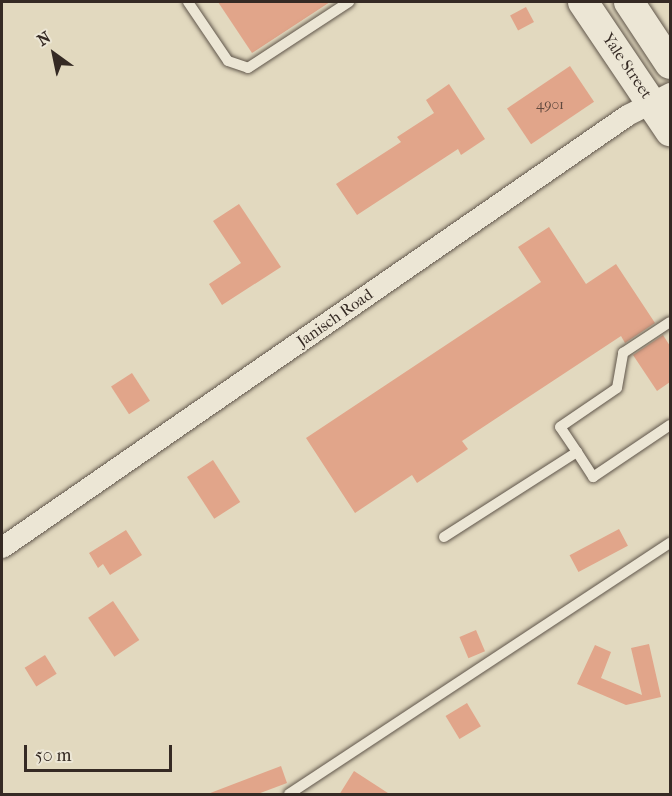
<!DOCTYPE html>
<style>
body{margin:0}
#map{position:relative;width:672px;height:796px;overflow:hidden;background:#e2d9bf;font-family:"IM FELL French Canon",serif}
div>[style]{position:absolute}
.building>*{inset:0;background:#e1a58a;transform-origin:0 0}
.roads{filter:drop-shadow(0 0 2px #60564b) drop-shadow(0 0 2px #60564b)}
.service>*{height:10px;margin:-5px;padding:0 5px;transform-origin:5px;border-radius:5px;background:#ece6d5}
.minor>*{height:21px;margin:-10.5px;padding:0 10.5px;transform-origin:10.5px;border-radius:10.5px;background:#ece6d5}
.secondary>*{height:30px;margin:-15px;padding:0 15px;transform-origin:15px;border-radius:15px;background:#ece6d5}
span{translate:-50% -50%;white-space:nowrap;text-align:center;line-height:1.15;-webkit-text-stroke:4.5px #ece6d5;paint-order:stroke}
.number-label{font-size:14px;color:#60493e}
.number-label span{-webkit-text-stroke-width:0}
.street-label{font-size:16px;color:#352a24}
.frame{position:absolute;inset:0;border:3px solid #352a24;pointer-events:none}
.north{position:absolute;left:24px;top:24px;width:60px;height:60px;-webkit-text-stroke:4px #ece6d5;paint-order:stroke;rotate:327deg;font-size:16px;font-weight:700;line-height:24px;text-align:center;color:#352a24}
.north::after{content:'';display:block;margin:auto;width:21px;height:27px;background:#352a24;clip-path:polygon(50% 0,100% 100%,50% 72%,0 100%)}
.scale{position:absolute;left:24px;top:745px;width:148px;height:27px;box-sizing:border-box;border:3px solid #352a24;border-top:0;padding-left:8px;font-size:18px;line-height:21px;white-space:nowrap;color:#352a24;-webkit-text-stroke:4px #ece6d5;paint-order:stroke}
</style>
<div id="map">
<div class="building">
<i style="clip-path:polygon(218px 2px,330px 2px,252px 53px)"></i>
<i style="left:526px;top:7px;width:17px;height:18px;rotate:62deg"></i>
<i style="left:570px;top:66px;width:43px;height:76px;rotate:56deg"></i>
<i style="clip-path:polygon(449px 84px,485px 139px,461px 155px,458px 149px,357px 215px,336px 184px,401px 142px,397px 137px,434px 113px,426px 100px)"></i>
<i style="clip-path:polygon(239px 204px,281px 267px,222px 305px,209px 284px,241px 263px,213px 221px)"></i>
<i style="clip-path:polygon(549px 227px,586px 284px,616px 264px,655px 323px,625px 343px,621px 336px,462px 441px,468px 449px,417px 483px,412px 475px,355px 513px,306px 438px,541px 282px,518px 247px)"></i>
<i style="clip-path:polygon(663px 335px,670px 346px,670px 382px,657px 391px,633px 355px)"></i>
<i style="left:132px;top:373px;width:33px;height:25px;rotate:57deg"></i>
<i style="left:213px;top:460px;width:50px;height:31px;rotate:57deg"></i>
<i style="left:619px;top:529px;width:19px;height:56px;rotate:62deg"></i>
<i style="clip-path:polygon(126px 530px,142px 555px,110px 575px,103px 564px,98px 568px,89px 553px)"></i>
<i style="left:113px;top:601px;width:47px;height:30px;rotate:56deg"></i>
<i style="left:476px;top:630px;width:23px;height:18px;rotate:67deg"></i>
<i style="clip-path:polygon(649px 644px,661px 697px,626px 705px,577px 684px,595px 645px,611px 652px,601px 678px,642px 695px,631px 648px)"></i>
<i style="left:45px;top:655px;width:22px;height:24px;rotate:58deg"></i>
<i style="left:467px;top:703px;width:27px;height:25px;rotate:59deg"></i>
<i style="clip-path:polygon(281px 766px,287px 783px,255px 795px,205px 795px)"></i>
<i style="clip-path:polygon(354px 771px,391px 795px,339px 795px)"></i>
</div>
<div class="roads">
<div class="service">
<i style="left:188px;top:2px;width:71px;rotate:55.9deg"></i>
<i style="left:228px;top:61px;width:21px;rotate:19deg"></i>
<i style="left:248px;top:68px;width:121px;rotate:-33.2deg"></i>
<i style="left:577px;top:452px;width:30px;rotate:-124deg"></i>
<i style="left:560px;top:427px;width:69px;rotate:-34.4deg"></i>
<i style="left:617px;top:388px;width:36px;rotate:-80deg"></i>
<i style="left:623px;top:353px;width:56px;rotate:-33.4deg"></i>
<i style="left:444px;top:537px;width:158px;rotate:-32.6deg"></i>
<i style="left:577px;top:452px;width:30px;rotate:57deg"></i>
<i style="left:593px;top:477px;width:93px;rotate:-34deg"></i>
<i style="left:289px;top:794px;width:456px;rotate:-33.4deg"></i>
</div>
<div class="minor">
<i style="left:2px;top:547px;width:760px;rotate:-34.65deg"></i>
<i style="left:627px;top:115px;width:48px;rotate:-27.1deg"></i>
</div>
<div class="secondary">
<i style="left:583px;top:2px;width:156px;rotate:56deg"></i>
<i style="left:629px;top:2px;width:74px;rotate:56.5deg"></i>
</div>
</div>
<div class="number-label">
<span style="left:550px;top:105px">4901</span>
</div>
<div class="street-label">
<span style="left:627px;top:66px;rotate:56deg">Yale Street</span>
<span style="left:335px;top:318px;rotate:-35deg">Janisch Road</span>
</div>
<div class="frame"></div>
<div class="north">N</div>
<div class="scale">50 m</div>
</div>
